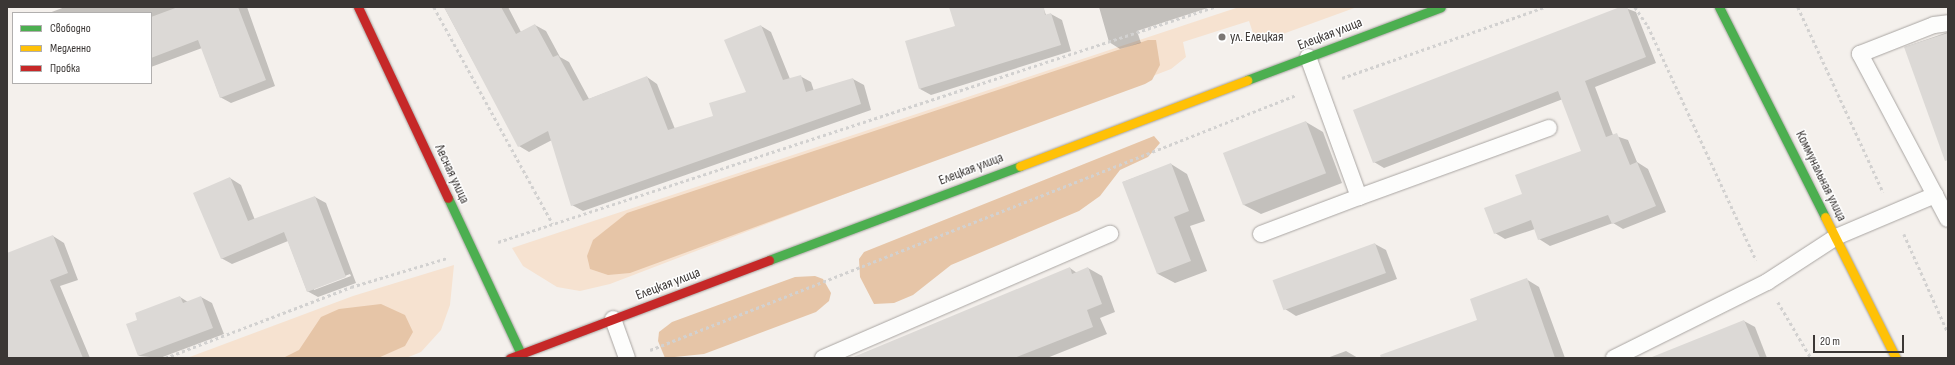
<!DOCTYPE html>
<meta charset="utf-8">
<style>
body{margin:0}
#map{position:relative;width:1955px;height:365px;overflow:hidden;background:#f4f0ec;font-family:"Sofia Sans Condensed",sans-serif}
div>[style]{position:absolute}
.green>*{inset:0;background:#f6e2d0}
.forest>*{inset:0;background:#e6c5a7}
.shadow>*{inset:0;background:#0003}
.building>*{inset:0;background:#dcd9d6;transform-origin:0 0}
.path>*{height:2.5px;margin-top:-1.25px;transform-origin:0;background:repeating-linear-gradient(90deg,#d2d1d0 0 3px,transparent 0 6px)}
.roads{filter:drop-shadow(0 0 1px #a9a5a2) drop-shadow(0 0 1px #a9a5a2)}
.lane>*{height:16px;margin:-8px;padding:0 8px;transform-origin:8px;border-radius:8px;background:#fdfdfc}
.fast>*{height:9px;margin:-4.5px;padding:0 4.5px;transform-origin:4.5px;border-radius:4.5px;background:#4caf50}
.slow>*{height:9px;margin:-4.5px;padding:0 4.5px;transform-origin:4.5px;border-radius:4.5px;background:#ffc107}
.jam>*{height:9px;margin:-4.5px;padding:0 4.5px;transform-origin:4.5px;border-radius:4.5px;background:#c62828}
.dots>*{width:11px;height:11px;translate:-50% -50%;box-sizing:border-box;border:2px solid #fff;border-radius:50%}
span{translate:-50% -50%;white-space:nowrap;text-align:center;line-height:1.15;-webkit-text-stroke:3px #fff;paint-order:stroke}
.street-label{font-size:14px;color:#3b3735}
.poi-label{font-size:14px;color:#3b3735}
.left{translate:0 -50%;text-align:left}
.frame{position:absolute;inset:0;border:8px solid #3b3735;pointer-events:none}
.legend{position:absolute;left:12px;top:12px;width:140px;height:72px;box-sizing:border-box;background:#fff;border:1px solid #b1afae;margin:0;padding:5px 7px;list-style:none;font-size:12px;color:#3b3735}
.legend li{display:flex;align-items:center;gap:8px;height:20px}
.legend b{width:20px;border:1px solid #b1afae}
.scale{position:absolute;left:1813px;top:335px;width:91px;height:18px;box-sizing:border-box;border:2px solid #3b3735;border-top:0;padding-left:5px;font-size:12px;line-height:14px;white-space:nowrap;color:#3b3735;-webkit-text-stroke:3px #fff;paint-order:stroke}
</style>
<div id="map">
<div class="green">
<i style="clip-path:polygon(1239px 7px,1357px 7px,1280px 35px,1254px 36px,1249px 21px,1183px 42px,1186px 57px,1171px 69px,610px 284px,580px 291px,557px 287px,523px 266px,512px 248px)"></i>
<i style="clip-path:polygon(454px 265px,450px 305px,441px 330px,421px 352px,406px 358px,187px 358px,353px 296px)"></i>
</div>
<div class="forest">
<i style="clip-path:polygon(1148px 40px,1156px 40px,1160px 65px,1152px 80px,1145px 84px,630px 273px,608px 275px,590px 269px,587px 256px,593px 240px,627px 213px)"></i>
<i style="clip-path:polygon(1154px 136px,1160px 143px,1148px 157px,1120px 170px,1100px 196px,1079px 211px,951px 265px,913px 295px,894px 303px,874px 304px,860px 277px,859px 259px,864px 252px)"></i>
<i style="clip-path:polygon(815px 276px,823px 279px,831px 293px,829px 301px,816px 312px,704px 354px,665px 358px,658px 341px,659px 332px,672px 322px,795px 277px)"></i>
<i style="clip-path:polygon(381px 304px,405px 315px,413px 332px,405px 346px,378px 358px,283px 358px,299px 350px,321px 317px,339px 309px)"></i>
</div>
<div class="shadow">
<i style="clip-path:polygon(65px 7px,247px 7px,275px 86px,231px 103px,220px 97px,202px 48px,151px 67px,151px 13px,49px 13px)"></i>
<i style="clip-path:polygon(444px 7px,508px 7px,521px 32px,535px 25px,546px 31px,560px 57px,569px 62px,589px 99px,647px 77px,657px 84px,675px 129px,714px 117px,747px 92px,761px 26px,771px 32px,790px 79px,800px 76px,811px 82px,814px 91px,853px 79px,864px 85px,871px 110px,583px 211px,572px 205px,552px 140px,529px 152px,519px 146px)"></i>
<i style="clip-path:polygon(950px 7px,1043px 7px,1046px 15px,1051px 14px,1062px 20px,1071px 51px,931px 95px,920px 89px,956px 26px)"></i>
<i style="clip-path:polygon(1099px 7px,1211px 7px,1137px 31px,1141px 43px,1120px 49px,1109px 42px)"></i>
<i style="clip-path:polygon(1623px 7px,1636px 12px,1656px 63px,1595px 87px,1613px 135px,1628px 140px,1637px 162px,1648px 169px,1666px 212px,1623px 229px,1613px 223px,1550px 246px,1539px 239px,1535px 229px,1505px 239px,1495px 233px,1523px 195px,1582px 152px,1563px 99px,1384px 168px,1374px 162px)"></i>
<i style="clip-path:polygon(1948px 32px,1948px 159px,1905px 47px)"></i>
<i style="clip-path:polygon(1306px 122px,1323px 132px,1342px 183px,1261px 214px,1244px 205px,1224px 154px)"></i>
<i style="clip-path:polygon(1171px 164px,1187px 174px,1205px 221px,1190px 226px,1207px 271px,1175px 283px,1158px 274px,1123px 182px)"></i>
<i style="clip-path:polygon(evenodd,230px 178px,241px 185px,255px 220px,315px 197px,326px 203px,356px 283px,318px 297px,307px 291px,288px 241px,232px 264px,221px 258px,230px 178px,350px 274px,351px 276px,314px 290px,314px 288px,350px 274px)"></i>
<i style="clip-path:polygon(53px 236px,64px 243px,78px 280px,60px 286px,90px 358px,7px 358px,7px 254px)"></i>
<i style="clip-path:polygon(1375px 244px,1386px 250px,1397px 279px,1296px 316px,1285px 309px,1275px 281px)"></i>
<i style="clip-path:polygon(1070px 268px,1077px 273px,1088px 268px,1102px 276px,1115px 312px,1100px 318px,1107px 334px,1047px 358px,853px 358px)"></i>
<i style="clip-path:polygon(1526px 279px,1539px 287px,1565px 358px,1419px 358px,1478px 320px)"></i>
<i style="clip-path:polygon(180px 297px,188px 302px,201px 297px,212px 303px,224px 334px,160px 358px,139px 356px,138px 321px)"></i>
<i style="clip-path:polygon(1744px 321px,1755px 327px,1767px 358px,1671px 358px)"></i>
<i style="clip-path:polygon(1346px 351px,1358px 358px,1327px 358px)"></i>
</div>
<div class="building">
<i style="clip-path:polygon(178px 7px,238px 7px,266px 80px,220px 98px,198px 40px,151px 58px,151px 17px)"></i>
<i style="clip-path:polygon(444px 7px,501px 7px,516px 34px,535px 24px,553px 57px,558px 55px,583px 101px,647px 76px,668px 130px,713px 116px,709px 103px,746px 92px,724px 40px,761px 25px,783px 80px,801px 75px,806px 92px,853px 78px,861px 104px,571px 206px,548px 131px,518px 147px)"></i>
<i style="clip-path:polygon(949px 7px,1044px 7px,1045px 15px,1051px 13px,1061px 45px,919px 89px,905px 41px,955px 26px)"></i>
<i style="clip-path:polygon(1620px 7px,1627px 7px,1646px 57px,1585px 81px,1606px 137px,1617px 133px,1630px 165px,1637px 162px,1656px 206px,1612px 224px,1608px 215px,1538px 240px,1531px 220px,1494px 234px,1484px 208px,1522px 194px,1515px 175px,1581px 151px,1558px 91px,1373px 163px,1353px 110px)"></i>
<i style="clip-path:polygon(1948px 33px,1948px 160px,1945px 161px,1904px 47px)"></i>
<i style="left:1306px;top:121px;width:56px;height:89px;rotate:69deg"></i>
<i style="clip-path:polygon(1171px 163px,1189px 211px,1174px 217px,1191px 261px,1157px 274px,1122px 182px)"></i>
<i style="clip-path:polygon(230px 177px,248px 221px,315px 196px,346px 277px,307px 292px,284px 232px,221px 259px,193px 193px)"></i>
<i style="clip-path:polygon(53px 235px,68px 273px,50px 280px,83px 358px,7px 358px,7px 253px)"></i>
<i style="left:1375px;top:243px;width:32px;height:109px;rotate:70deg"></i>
<i style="clip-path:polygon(1070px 267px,1072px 274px,1088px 267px,1102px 304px,1087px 310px,1093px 327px,1014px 358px,851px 358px)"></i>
<i style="clip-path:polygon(1527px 278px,1555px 358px,1381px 358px,1380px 355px,1477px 320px,1470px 299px)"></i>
<i style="clip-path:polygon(180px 296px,183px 303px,201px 296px,213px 328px,138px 356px,126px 324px,137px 320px,135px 313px)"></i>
<i style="clip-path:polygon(1744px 320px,1760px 358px,1652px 358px,1652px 357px)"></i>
</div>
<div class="path">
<i style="left:434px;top:7px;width:247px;rotate:61.3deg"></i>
<i style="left:1635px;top:7px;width:23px;rotate:56deg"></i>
<i style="left:1648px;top:26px;width:258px;rotate:65.2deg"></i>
<i style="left:1798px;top:7px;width:204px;rotate:65.3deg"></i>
<i style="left:1342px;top:78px;width:215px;rotate:-19.3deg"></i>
<i style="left:1904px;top:234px;width:108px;rotate:66deg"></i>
<i style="left:498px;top:242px;width:754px;rotate:-18.17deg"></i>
<i style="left:1778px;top:302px;width:65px;rotate:59.5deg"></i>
<i style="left:650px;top:350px;width:695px;rotate:-21.54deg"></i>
<i style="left:165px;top:358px;width:199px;rotate:-20.9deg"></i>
<i style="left:351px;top:287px;width:100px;rotate:-16.8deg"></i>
</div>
<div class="roads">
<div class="lane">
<i style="left:1935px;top:195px;width:27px;rotate:62deg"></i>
<i style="left:1359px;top:197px;width:202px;rotate:-20deg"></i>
<i style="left:1261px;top:234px;width:105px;rotate:-20.7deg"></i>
<i style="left:1359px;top:197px;width:149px;rotate:-110deg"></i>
<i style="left:613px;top:319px;width:41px;rotate:70.3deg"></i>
<i style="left:823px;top:358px;width:313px;rotate:-23.4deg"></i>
<i style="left:1614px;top:358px;width:171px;rotate:-26.4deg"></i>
<i style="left:1767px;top:282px;width:82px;rotate:-33.1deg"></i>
<i style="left:1836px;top:237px;width:108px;rotate:-23deg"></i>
<i style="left:1935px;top:195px;width:160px;rotate:-118deg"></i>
<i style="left:1860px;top:54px;width:79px;rotate:-21.4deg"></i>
<i style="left:1934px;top:25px;width:14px;rotate:-8deg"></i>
</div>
<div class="fast">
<i style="left:1719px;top:7px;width:235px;rotate:63.2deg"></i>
<i style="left:1247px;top:80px;width:207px;rotate:-20.6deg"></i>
<i style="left:448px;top:198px;width:172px;rotate:64.9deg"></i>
<i style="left:769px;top:260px;width:268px;rotate:-20.5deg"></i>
</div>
<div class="slow">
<i style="left:1020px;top:166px;width:243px;rotate:-20.7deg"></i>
<i style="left:1825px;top:217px;width:158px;rotate:63.3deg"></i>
</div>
<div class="jam">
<i style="left:358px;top:7px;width:211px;rotate:64.8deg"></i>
<i style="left:510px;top:358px;width:277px;rotate:-20.7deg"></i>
</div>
</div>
<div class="dots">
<i style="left:1222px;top:37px;background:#7c7875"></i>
</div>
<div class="street-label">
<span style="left:1330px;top:34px;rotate:-21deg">Елецкая улица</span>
<span style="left:971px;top:169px;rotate:-21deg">Елецкая улица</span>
<span style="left:452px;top:174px;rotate:65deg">Лесная улица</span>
<span style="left:1821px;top:176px;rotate:64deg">Коммунальная улица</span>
<span style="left:668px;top:284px;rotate:-21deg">Елецкая улица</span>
</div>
<div class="poi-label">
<span class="left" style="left:1230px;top:37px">ул. Елецкая</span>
</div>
<div class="frame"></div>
<ul class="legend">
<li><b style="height:5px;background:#4caf50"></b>Свободно</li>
<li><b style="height:5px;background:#ffc107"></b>Медленно</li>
<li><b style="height:5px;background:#c62828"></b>Пробка</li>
</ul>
<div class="scale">20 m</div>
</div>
